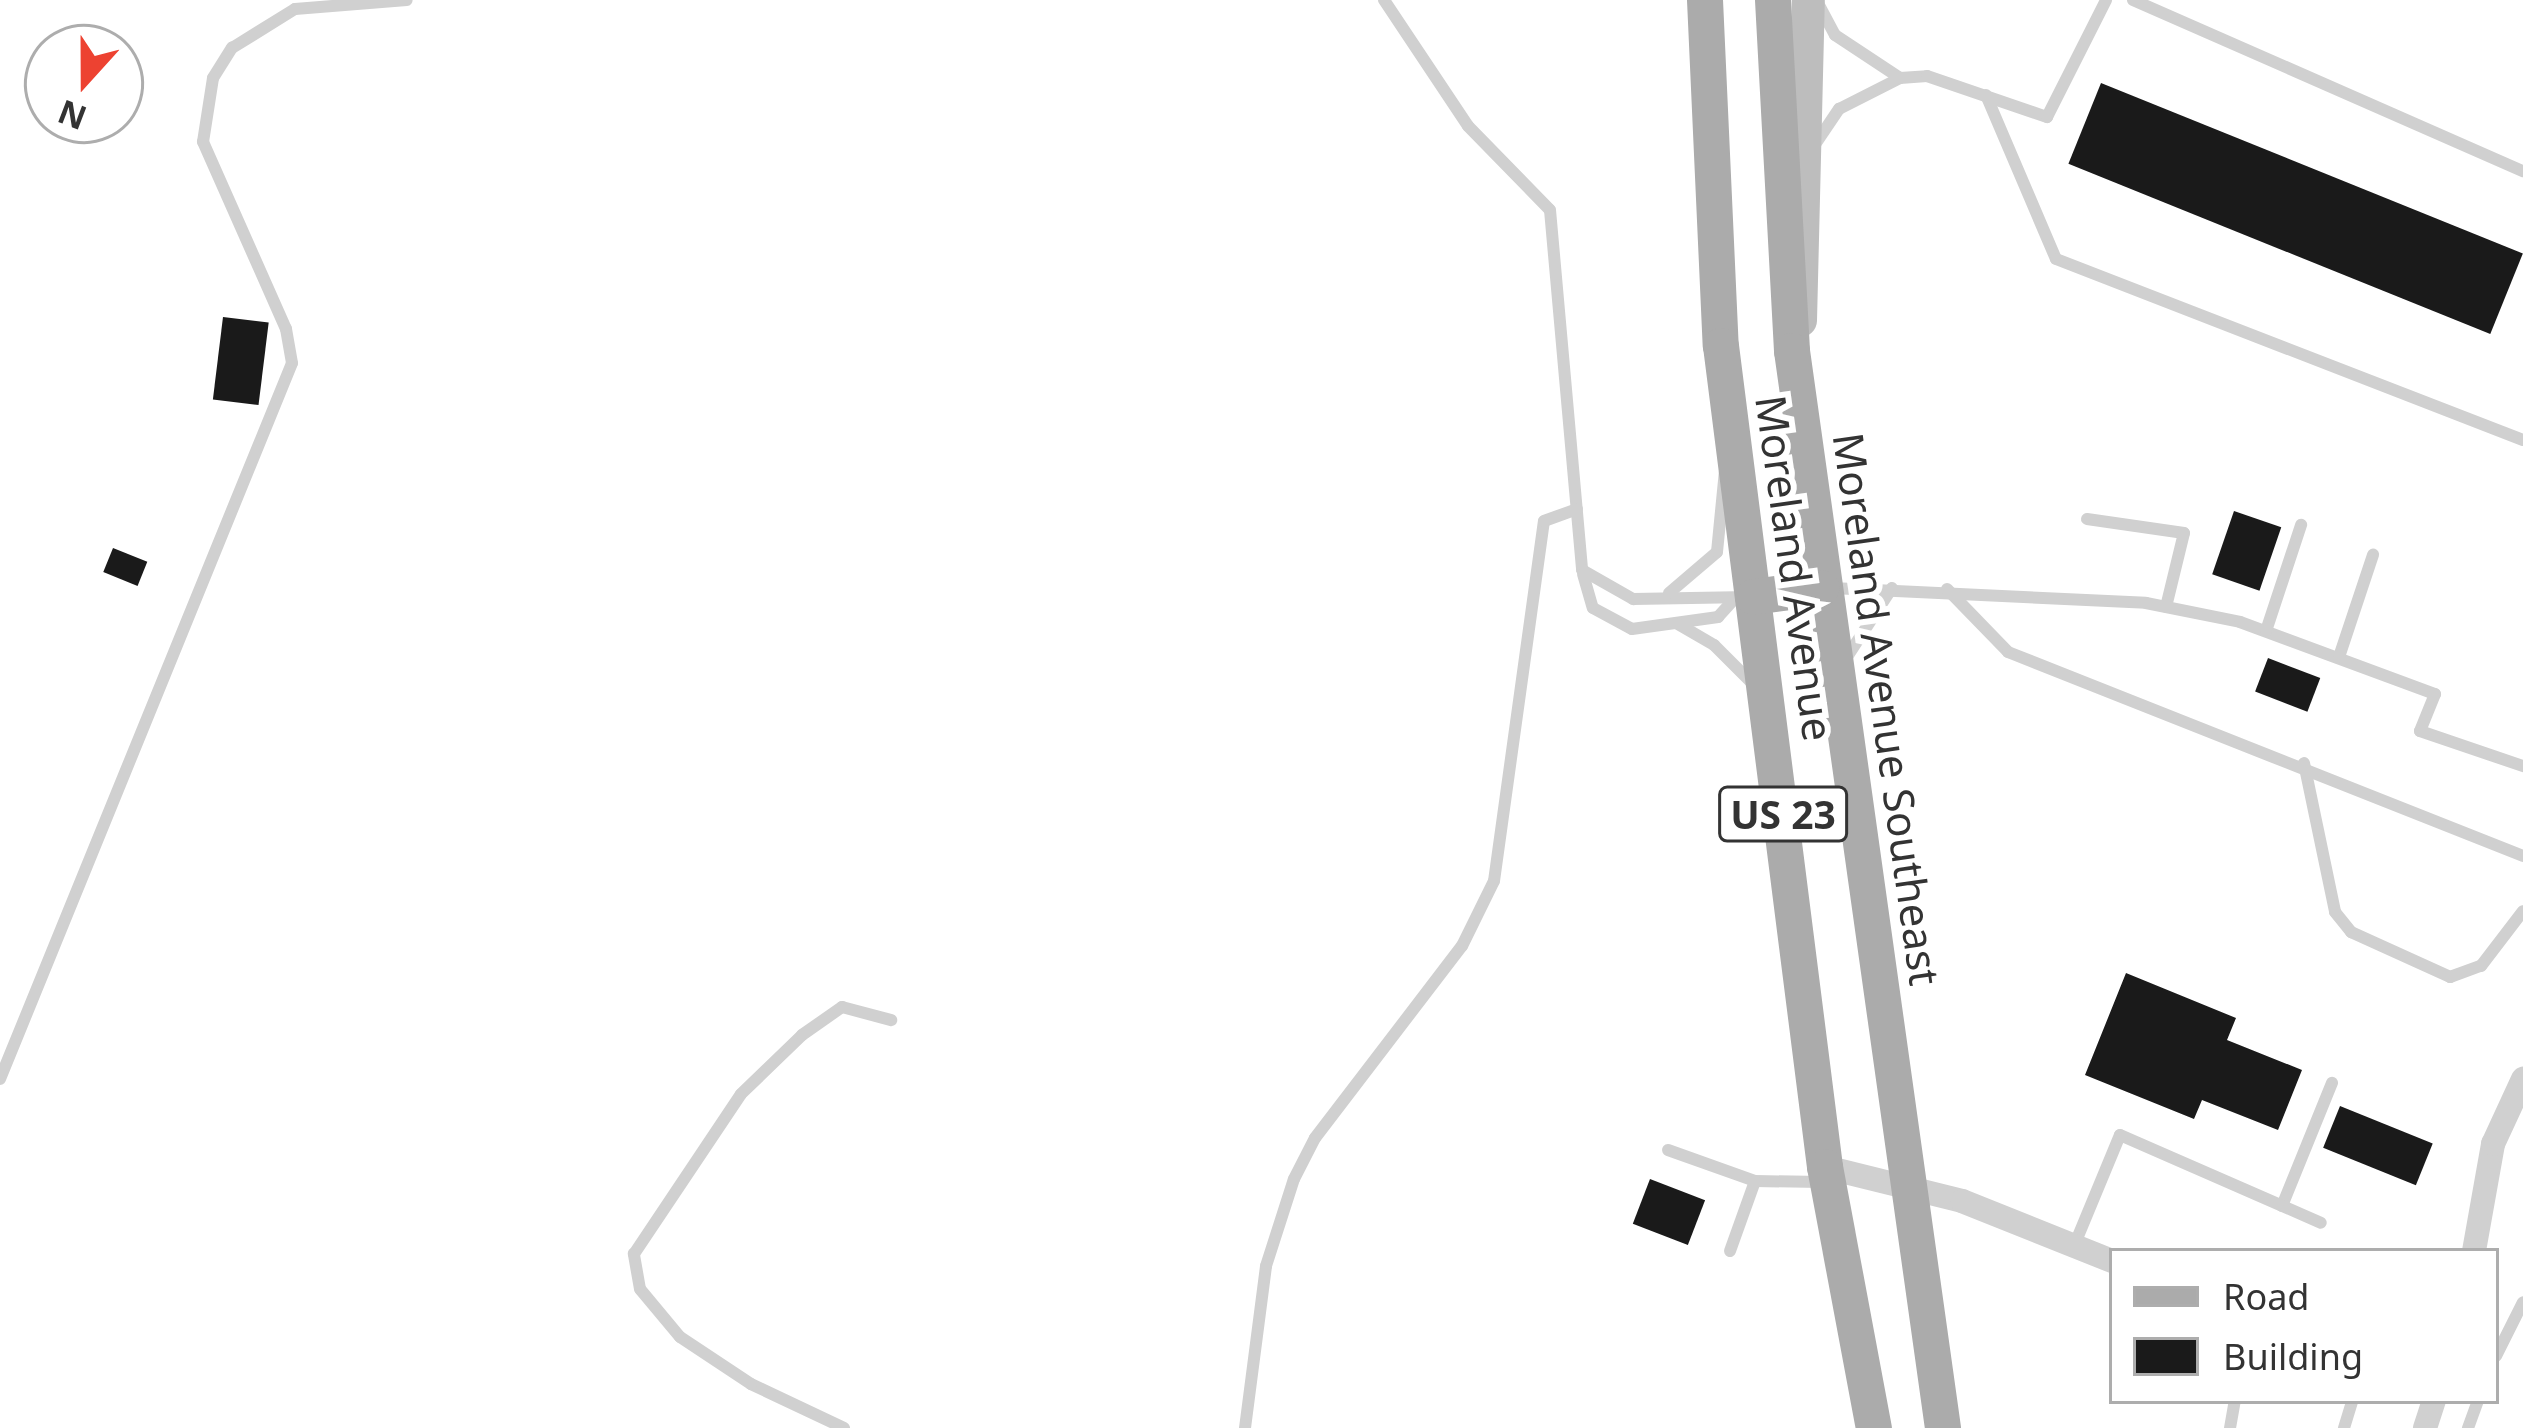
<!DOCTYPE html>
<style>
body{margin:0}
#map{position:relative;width:2523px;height:1428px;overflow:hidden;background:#fff;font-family:"Noto Sans",sans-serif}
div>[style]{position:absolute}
.building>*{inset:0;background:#1a1a1a;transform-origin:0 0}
.lane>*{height:12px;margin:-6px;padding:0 6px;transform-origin:6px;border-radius:6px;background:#d0d0d0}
.street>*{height:24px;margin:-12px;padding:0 12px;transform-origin:12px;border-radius:12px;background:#d0d0d0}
.secondary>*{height:33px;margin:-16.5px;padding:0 16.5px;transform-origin:16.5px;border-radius:16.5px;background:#bdbdbd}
.primary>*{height:36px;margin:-18px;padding:0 18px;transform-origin:18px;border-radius:18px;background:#ababab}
span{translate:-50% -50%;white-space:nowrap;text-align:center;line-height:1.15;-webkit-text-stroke:12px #fff;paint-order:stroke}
.shield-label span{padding:3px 9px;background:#fff;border:3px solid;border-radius:9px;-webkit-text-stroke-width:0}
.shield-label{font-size:39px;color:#333;font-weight:700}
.street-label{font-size:42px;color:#333}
.legend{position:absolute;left:2109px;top:1248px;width:390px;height:156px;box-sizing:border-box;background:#fff;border:3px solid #adadad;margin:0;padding:15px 21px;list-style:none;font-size:36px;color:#333}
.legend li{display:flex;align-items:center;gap:24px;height:60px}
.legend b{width:60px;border:3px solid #adadad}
.north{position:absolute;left:24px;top:24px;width:120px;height:120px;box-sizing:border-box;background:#fff;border:3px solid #adadad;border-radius:50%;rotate:201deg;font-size:33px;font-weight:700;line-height:48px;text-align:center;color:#333}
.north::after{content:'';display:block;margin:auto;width:42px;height:54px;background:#ed4231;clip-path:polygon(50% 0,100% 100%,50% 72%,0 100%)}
</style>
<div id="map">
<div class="building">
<i style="left:2101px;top:83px;width:455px;height:87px;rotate:22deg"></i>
<i style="left:223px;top:317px;width:46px;height:83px;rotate:7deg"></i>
<i style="left:2234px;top:511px;width:50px;height:67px;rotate:19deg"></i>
<i style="left:113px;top:548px;width:37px;height:26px;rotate:22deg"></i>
<i style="left:2268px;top:658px;width:56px;height:36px;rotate:21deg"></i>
<i style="clip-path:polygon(2126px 973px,2236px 1018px,2227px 1040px,2302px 1070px,2278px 1130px,2202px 1100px,2194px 1119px,2085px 1075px)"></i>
<i style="left:2340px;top:1106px;width:100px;height:45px;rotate:22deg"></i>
<i style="left:1650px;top:1179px;width:59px;height:48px;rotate:21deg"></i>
</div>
<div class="lane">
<i style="left:1384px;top:0;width:151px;rotate:56.3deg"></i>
<i style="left:1468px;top:126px;width:117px;rotate:45.7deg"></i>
<i style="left:1550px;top:210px;width:361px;rotate:84.9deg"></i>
<i style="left:1582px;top:570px;width:59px;rotate:29.6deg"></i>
<i style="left:1633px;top:599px;width:116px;rotate:-1deg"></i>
<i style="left:2133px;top:0;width:426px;rotate:23.7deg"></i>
<i style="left:1819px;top:5px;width:34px;rotate:62deg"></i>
<i style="left:1835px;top:35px;width:78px;rotate:33.5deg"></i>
<i style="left:1986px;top:95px;width:178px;rotate:66.9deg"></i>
<i style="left:2056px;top:259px;width:501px;rotate:21.19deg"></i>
<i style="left:1814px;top:146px;width:45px;rotate:-56deg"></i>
<i style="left:1839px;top:109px;width:68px;rotate:-26.9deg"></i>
<i style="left:1900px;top:78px;width:27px;rotate:-4deg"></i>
<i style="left:1927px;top:76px;width:127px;rotate:18.9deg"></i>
<i style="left:2047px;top:117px;width:131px;rotate:-63.2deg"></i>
<i style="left:2087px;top:519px;width:98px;rotate:8.2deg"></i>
<i style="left:2184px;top:533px;width:76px;rotate:103.7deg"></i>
<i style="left:1583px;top:574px;width:35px;rotate:74deg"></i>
<i style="left:1593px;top:608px;width:44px;rotate:28.3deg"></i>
<i style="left:1632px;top:629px;width:87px;rotate:-7.9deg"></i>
<i style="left:1718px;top:617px;width:24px;rotate:-48deg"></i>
<i style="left:1832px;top:588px;width:314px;rotate:2.7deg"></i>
<i style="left:2146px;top:603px;width:96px;rotate:11.4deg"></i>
<i style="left:2240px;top:622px;width:208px;rotate:20.3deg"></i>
<i style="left:2435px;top:694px;width:40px;rotate:112deg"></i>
<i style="left:2420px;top:731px;width:109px;rotate:18.8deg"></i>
<i style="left:1947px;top:589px;width:88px;rotate:45.9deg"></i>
<i style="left:2008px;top:652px;width:554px;rotate:21.61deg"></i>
<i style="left:1669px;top:593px;width:63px;rotate:-40.5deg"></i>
<i style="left:1717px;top:552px;width:81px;rotate:-84.4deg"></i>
<i style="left:1678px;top:624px;width:42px;rotate:30.3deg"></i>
<i style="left:1714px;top:645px;width:58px;rotate:45deg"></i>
<i style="left:2266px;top:631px;width:112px;rotate:-71.7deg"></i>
<i style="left:2339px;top:657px;width:108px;rotate:-71.6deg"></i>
<i style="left:1845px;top:660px;width:86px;rotate:-56.9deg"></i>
<i style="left:2304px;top:763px;width:152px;rotate:78.2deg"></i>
<i style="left:2335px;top:912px;width:26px;rotate:51deg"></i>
<i style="left:2351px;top:932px;width:109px;rotate:24.4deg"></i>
<i style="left:2450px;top:977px;width:33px;rotate:-20deg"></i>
<i style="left:2481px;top:966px;width:69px;rotate:-52.6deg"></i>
<i style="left:0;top:1079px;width:773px;rotate:-67.81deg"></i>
<i style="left:292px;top:363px;width:35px;rotate:-100deg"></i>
<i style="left:286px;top:329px;width:205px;rotate:-113.9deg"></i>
<i style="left:203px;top:142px;width:65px;rotate:-81.1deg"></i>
<i style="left:213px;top:78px;width:36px;rotate:-58deg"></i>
<i style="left:232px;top:48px;width:74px;rotate:-31.8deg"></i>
<i style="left:295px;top:9px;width:112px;rotate:-4.6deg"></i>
<i style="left:1668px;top:1150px;width:92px;rotate:19.6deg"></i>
<i style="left:1755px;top:1181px;width:66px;rotate:0.9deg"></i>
<i style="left:2282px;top:1206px;width:133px;rotate:-67.9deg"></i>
<i style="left:2074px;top:1246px;width:120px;rotate:-67.5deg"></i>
<i style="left:2120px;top:1135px;width:219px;rotate:23.6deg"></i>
<i style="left:1730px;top:1251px;width:74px;rotate:-70.3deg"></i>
<i style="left:2496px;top:1356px;width:60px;rotate:-63.4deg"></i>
<i style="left:844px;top:1428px;width:103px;rotate:-154.7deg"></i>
<i style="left:751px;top:1384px;width:85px;rotate:-146.5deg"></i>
<i style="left:680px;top:1337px;width:62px;rotate:-129.8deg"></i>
<i style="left:640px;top:1289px;width:36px;rotate:-100deg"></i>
<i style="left:634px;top:1254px;width:192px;rotate:-56.2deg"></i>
<i style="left:741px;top:1094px;width:85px;rotate:-44deg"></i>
<i style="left:802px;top:1035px;width:49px;rotate:-35deg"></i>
<i style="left:842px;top:1007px;width:51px;rotate:14.9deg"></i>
<i style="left:1245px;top:1428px;width:163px;rotate:-82.6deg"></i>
<i style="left:1266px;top:1266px;width:91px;rotate:-72.2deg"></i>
<i style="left:1294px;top:1179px;width:46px;rotate:-62.9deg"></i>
<i style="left:1315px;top:1138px;width:242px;rotate:-52.6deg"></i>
<i style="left:1462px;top:946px;width:72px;rotate:-63.8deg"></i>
<i style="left:1494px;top:881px;width:363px;rotate:-82.1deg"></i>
<i style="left:1544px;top:521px;width:35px;rotate:-20deg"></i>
<i style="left:2230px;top:1428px;width:27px;rotate:-80deg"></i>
<i style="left:2344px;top:1428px;width:28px;rotate:-73deg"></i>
<i style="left:2468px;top:1428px;width:29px;rotate:-70deg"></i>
</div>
<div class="street">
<i style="left:1825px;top:1167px;width:141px;rotate:13.9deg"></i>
<i style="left:1962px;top:1201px;width:162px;rotate:21.8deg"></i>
<i style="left:2474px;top:1251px;width:109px;rotate:-79.9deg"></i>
<i style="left:2493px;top:1144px;width:72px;rotate:-65.2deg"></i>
<i style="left:2425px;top:1428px;width:28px;rotate:-72deg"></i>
</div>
<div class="secondary">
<i style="left:1800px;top:320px;width:320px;rotate:-88.6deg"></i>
</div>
<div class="primary">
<i style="left:1705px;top:0;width:346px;rotate:87.4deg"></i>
<i style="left:1721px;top:346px;width:828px;rotate:82.78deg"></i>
<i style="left:1825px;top:1167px;width:266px;rotate:79.4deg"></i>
<i style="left:1773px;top:0;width:352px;rotate:86.9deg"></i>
<i style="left:1792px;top:351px;width:1088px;rotate:82.02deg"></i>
<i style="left:1753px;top:597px;width:69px;rotate:-7.5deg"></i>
</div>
<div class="shield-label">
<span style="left:1783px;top:814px">US 23</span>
</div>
<div class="street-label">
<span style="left:1795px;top:568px;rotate:82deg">Moreland Avenue</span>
<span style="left:1887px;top:709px;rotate:82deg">Moreland Avenue Southeast</span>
</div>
<ul class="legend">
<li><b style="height:15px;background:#ababab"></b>Road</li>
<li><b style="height:33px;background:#1a1a1a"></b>Building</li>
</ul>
<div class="north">N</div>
</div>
